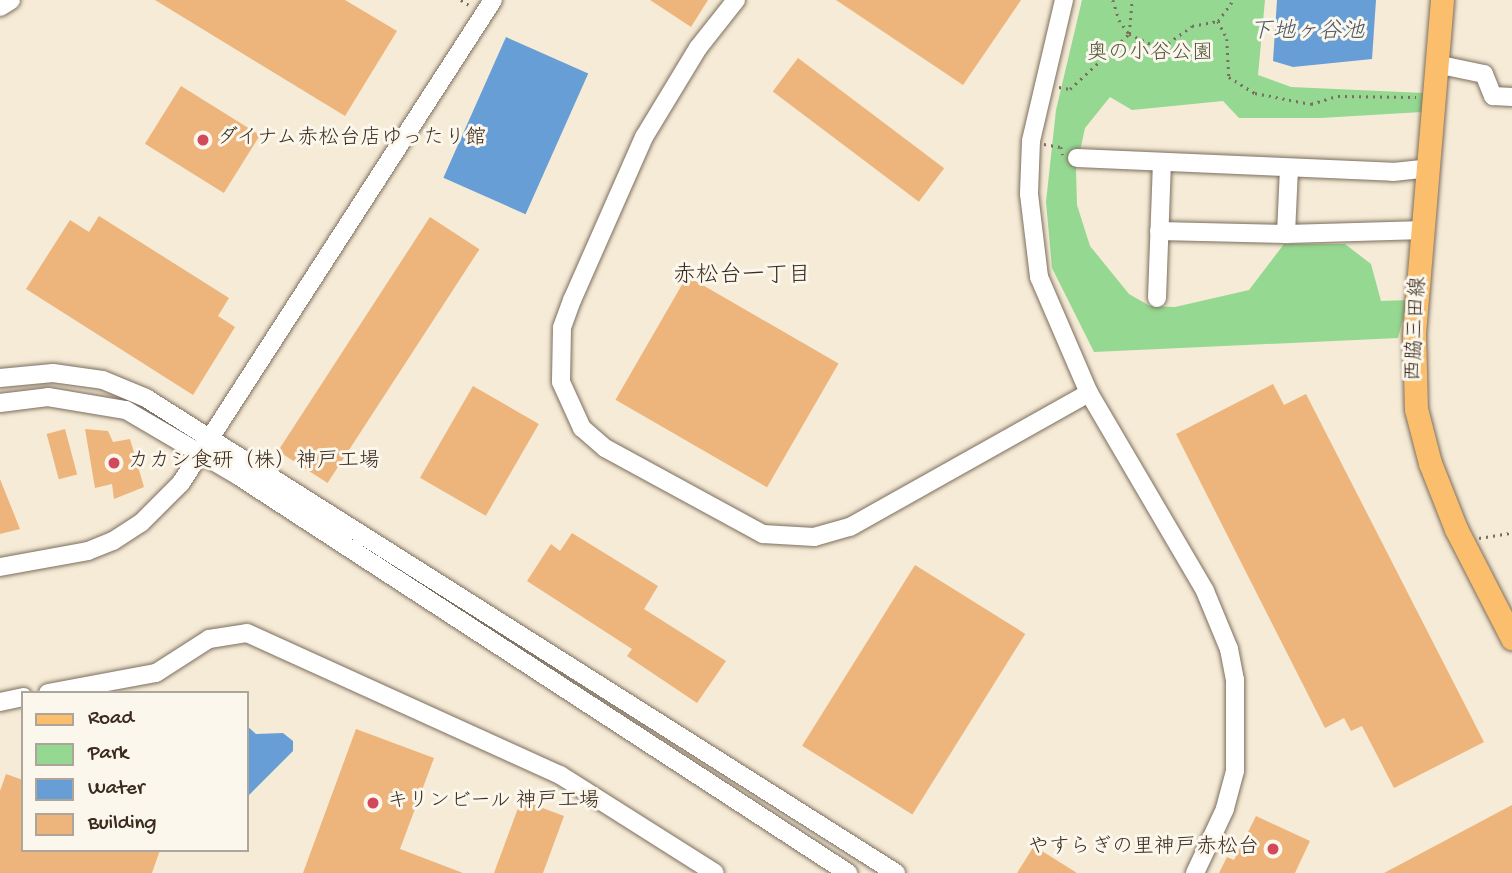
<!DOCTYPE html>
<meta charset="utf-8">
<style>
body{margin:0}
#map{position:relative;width:1512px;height:873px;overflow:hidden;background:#f6ebd6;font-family:"Gochi Hand","Klee One",sans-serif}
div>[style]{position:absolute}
.green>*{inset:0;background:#94d891}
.water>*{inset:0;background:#669ed5;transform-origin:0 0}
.building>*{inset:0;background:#edb57b;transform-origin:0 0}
.path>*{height:2.5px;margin-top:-1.25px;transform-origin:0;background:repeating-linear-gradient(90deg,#7c6e5e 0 2px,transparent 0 7px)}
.roads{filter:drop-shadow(0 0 2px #7c6e5e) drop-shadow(0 0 2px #7c6e5e)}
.minor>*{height:18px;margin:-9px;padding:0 9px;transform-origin:9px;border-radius:9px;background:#fff}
.major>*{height:23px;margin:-11.5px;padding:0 11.5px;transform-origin:11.5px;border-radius:11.5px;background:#fabe6d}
.dots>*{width:19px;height:19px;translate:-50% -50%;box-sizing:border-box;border:4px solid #fbf7ec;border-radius:50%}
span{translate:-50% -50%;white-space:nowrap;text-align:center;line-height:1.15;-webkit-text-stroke:6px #fbf7ec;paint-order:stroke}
.park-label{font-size:21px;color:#51563b}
.poi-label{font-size:21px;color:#3b2a1e}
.left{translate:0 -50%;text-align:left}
.right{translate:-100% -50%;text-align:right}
.street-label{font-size:21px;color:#3b2a1e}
.water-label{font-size:23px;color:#4c5867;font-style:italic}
.neighbourhood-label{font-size:23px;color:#3b2a1e}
.legend{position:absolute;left:21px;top:691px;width:228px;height:161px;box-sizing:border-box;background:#fbf7ec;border:2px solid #aea59a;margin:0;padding:9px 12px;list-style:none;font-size:21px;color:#3b2a1e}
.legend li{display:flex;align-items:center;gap:14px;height:35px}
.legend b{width:35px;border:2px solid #aea59a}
</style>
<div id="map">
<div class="green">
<i style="clip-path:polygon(1082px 0,1265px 0,1258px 75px,1291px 87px,1424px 93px,1422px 112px,1320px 118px,1239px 118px,1223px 101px,1132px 110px,1110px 97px,1085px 128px,1076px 170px,1077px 205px,1090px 246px,1129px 294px,1150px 306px,1175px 307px,1249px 290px,1284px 244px,1345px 244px,1371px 264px,1381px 301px,1408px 300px,1398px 338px,1094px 352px,1052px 268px,1046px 202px,1056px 110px)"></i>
</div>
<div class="water">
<i style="clip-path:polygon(1277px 0,1376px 0,1372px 59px,1293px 67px,1273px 61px)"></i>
<i style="left:506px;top:37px;width:90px;height:154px;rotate:24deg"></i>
<i style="clip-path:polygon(247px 726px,256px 734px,283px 733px,293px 741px,293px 751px,247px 797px)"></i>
</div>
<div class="building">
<i style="clip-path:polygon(155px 0,345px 0,397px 31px,345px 116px)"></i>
<i style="clip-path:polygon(650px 0,708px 0,691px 27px)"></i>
<i style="clip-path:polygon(836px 0,1021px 0,963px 85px)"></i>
<i style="left:798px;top:58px;width:183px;height:42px;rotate:37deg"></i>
<i style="left:181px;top:86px;width:93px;height:68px;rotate:32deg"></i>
<i style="clip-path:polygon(99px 216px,229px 298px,218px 316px,235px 327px,193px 395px,26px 289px,70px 220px,89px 232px)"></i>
<i style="left:430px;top:217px;width:59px;height:279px;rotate:33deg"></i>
<i style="left:687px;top:276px;width:175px;height:143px;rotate:30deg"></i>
<i style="clip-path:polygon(1273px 384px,1284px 405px,1306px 394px,1484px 742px,1394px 788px,1362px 726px,1351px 731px,1344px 718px,1325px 728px,1176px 434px)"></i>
<i style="left:473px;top:386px;width:76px;height:106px;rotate:30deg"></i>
<i style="left:65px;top:429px;width:47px;height:19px;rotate:75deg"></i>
<i style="clip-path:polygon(85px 429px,108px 431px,113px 442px,130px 439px,144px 487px,114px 499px,112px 484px,95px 488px)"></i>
<i style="clip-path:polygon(0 479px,20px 529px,0 534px)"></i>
<i style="clip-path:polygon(572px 533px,658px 586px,644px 609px,726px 661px,697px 703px,627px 656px,632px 649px,527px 581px,551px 544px,560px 551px)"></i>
<i style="left:915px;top:565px;width:130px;height:213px;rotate:32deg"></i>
<i style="clip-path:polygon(356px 729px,434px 758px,400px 849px,463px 873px,303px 873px)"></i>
<i style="clip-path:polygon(6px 774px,23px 780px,23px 850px,160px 850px,152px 873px,0 873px,0 791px)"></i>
<i style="clip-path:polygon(521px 800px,564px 816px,543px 873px,494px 873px)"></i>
<i style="clip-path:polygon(1512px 805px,1512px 873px,1384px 873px)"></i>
<i style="clip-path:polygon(1256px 816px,1310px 841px,1295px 873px,1219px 873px,1227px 857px,1234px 860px)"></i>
<i style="clip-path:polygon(1034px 846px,1077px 873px,1017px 873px)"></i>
</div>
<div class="path">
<i style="left:461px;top:0;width:13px;rotate:32deg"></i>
<i style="left:1113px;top:0;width:21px;rotate:73deg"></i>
<i style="left:1119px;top:20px;width:17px;rotate:54deg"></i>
<i style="left:1129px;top:34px;width:29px;rotate:25deg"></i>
<i style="left:1155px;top:46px;width:13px;rotate:-13deg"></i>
<i style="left:1168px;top:43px;width:29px;rotate:-35deg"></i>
<i style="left:1192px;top:26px;width:26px;rotate:-11deg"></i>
<i style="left:1218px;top:21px;width:26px;rotate:-54deg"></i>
<i style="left:1218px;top:21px;width:20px;rotate:63deg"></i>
<i style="left:1227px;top:39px;width:38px;rotate:87deg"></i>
<i style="left:1229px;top:77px;width:31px;rotate:32deg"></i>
<i style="left:1255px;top:93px;width:57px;rotate:11.1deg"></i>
<i style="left:1311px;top:104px;width:28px;rotate:-17deg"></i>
<i style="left:1338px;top:96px;width:78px;rotate:0.7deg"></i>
<i style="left:1059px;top:87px;width:11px;rotate:10deg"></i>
<i style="left:1070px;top:89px;width:81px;rotate:-43deg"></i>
<i style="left:1129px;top:34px;width:34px;rotate:-85deg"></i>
<i style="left:1044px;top:144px;width:17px;rotate:10deg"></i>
<i style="left:1061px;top:147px;width:8px;rotate:76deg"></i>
<i style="left:1479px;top:538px;width:33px;rotate:-9deg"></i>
</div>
<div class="roads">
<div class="minor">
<i style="left:736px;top:0;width:61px;rotate:128.4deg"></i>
<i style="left:698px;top:48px;width:104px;rotate:121.2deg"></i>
<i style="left:644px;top:137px;width:178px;rotate:113.8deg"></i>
<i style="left:572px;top:300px;width:30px;rotate:110deg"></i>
<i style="left:562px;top:328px;width:54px;rotate:91.1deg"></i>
<i style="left:561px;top:382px;width:51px;rotate:65.5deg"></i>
<i style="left:582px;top:428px;width:30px;rotate:41deg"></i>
<i style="left:605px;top:448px;width:180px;rotate:28.6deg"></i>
<i style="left:763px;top:534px;width:51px;rotate:3.4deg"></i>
<i style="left:814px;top:537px;width:37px;rotate:-16deg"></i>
<i style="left:850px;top:527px;width:274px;rotate:-29.3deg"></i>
<i style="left:1064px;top:0;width:145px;rotate:103.2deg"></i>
<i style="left:1031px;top:141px;width:53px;rotate:92.2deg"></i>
<i style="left:1029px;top:194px;width:84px;rotate:83.1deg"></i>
<i style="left:1039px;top:277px;width:126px;rotate:66.7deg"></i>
<i style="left:1089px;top:393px;width:229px;rotate:59.6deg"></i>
<i style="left:1205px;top:591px;width:63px;rotate:67.5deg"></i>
<i style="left:1229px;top:649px;width:32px;rotate:79deg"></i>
<i style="left:1235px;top:680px;width:91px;rotate:90deg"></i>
<i style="left:1235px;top:771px;width:39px;rotate:105deg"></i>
<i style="left:1225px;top:809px;width:71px;rotate:115.1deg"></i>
<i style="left:0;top:7px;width:13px;rotate:-32deg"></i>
<i style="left:1436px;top:64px;width:49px;rotate:11.8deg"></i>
<i style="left:1484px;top:74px;width:24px;rotate:68deg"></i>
<i style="left:1493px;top:96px;width:19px;rotate:3deg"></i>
<i style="left:1077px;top:158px;width:316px;rotate:2.5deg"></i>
<i style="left:1393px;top:172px;width:37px;rotate:-6deg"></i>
<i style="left:1159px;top:231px;width:127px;rotate:1.4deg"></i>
<i style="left:1286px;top:234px;width:139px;rotate:-1.6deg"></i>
<i style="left:1286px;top:234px;width:65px;rotate:-87.4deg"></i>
<i style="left:1157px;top:298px;width:134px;rotate:-87.9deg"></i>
<i style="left:0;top:378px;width:53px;rotate:-5.4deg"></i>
<i style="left:53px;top:373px;width:50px;rotate:8deg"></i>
<i style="left:103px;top:380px;width:47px;rotate:22.7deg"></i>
<i style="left:146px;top:398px;width:888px;rotate:32.35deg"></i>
<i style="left:0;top:403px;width:48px;rotate:-7.1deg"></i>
<i style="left:48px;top:397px;width:79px;rotate:9.5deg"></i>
<i style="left:126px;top:410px;width:132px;rotate:30.4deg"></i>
<i style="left:240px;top:477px;width:726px;rotate:33.08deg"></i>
<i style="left:0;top:567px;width:89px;rotate:-10.3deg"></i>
<i style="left:88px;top:551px;width:27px;rotate:-22deg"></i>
<i style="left:113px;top:541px;width:33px;rotate:-33deg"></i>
<i style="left:141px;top:523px;width:57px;rotate:-45deg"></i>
<i style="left:181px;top:483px;width:575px;rotate:-57.14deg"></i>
<i style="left:48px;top:693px;width:110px;rotate:-10.5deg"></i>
<i style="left:156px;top:673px;width:63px;rotate:-32.7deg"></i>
<i style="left:209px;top:639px;width:38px;rotate:-9deg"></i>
<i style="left:247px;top:633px;width:344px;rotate:24.4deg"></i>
<i style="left:560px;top:775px;width:183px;rotate:32.3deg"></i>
<i style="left:0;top:702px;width:24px;rotate:-12deg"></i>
</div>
<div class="major">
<i style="left:1442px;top:0;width:335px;rotate:94.8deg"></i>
<i style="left:1414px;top:334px;width:75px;rotate:88.5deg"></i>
<i style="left:1416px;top:409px;width:56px;rotate:75.5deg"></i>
<i style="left:1430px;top:463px;width:71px;rotate:68.5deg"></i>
<i style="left:1456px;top:529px;width:123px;rotate:62.8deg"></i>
</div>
</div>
<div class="dots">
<i style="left:203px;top:140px;background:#d1495b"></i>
<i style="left:114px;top:463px;background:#d1495b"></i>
<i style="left:373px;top:803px;background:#d1495b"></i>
<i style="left:1273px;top:849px;background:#d1495b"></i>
</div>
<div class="park-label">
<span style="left:1150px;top:55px">奥の小谷公園</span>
</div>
<div class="poi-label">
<span class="left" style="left:217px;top:140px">ダイナム赤松台店ゆったり館</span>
<span class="left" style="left:128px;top:463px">カカシ食研（株）神戸工場</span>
<span class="left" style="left:387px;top:803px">キリンビール 神戸工場</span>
<span class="right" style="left:1259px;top:849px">やすらぎの里神戸赤松台</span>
</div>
<div class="street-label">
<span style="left:1418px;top:329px;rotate:-87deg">西脇三田線</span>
</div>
<div class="water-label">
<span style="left:1307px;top:33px">下地ヶ谷池</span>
</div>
<div class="neighbourhood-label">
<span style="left:742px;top:277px">赤松台一丁目</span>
</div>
<ul class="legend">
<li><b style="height:9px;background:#fabe6d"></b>Road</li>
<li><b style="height:19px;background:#94d891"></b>Park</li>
<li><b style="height:19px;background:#669ed5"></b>Water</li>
<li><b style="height:19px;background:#edb57b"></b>Building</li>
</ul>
</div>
